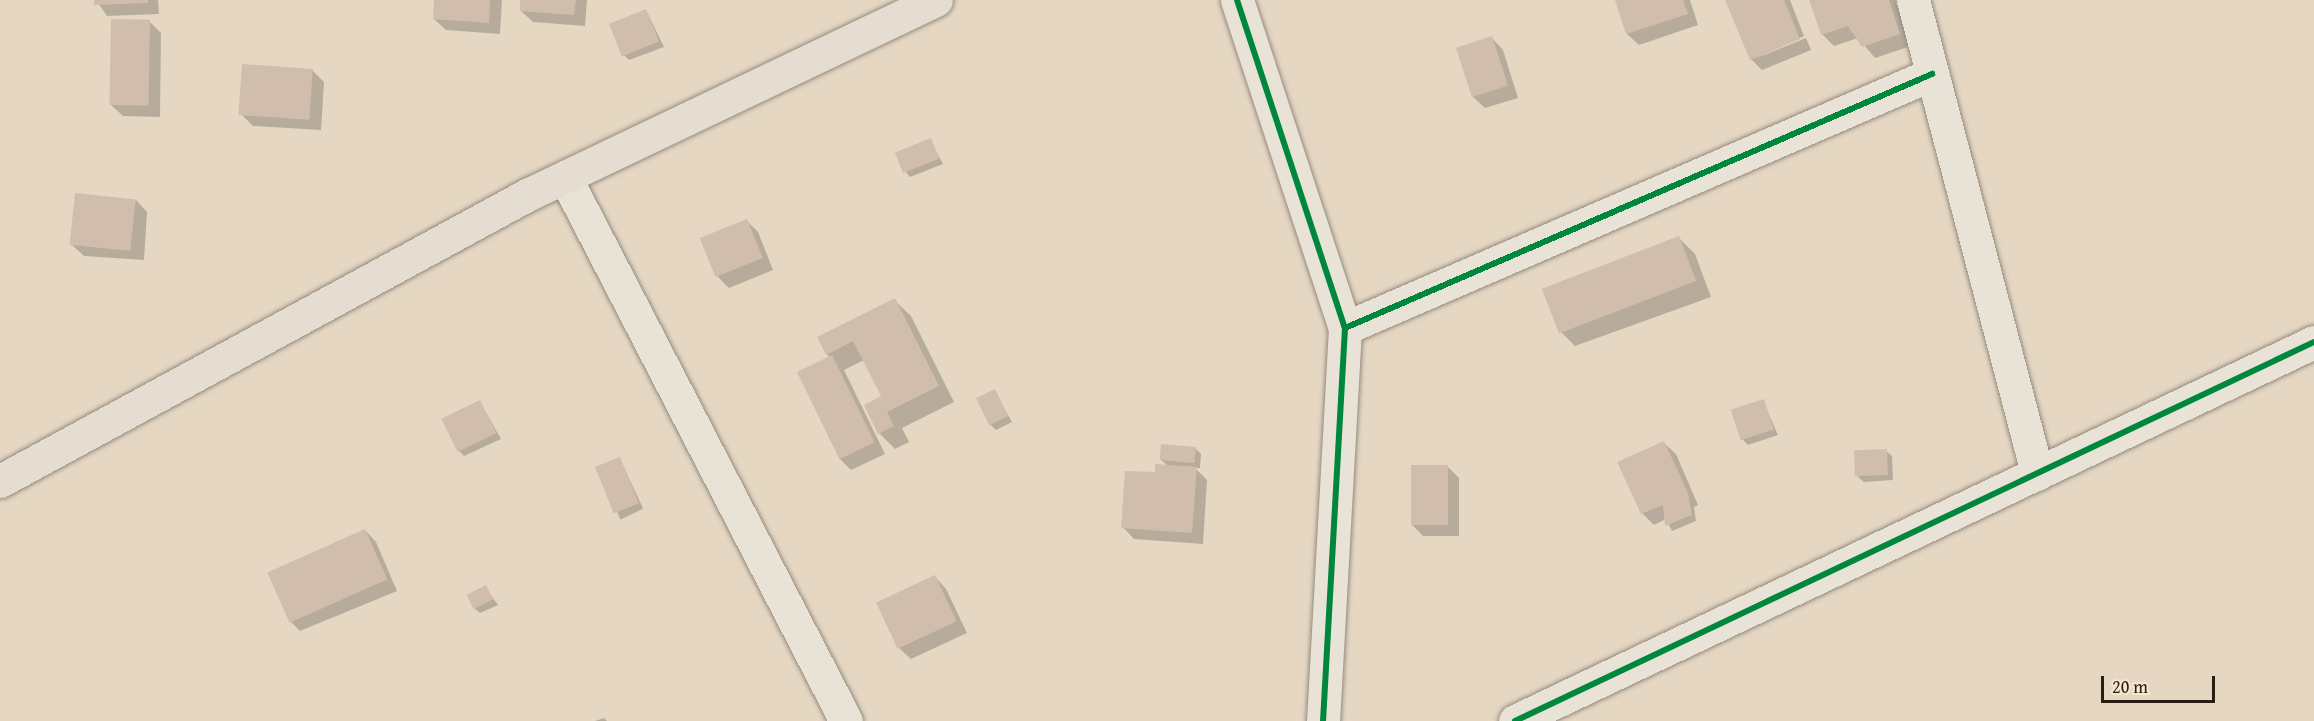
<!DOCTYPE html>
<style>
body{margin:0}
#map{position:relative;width:2314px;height:721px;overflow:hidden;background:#e5d7c2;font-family:"Gentium Book Plus",serif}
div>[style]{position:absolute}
.shadow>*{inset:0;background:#0003;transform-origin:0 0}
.building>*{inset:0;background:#d1bdac;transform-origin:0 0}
.roads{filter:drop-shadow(0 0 2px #948b7e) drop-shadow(0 0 2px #948b7e)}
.street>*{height:33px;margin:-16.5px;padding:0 16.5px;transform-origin:16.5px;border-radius:16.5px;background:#e9e2d7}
.highway>*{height:33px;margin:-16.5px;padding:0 16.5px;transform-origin:16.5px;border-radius:16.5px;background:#e5ddd1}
.cycleway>*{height:6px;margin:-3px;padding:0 3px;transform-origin:3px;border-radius:3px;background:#00873e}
span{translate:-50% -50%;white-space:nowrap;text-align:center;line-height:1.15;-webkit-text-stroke:6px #f7e7ce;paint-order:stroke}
.scale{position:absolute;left:2101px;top:676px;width:114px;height:27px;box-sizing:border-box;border:3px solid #2b1c14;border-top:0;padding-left:8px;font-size:18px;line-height:21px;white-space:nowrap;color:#2b1c14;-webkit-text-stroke:4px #f7e7ce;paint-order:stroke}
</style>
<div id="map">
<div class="shadow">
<i style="clip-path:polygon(96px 0,158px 0,159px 14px,107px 16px)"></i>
<i style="clip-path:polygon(436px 0,502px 0,500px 34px,446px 30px,434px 19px)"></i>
<i style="clip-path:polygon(522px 0,587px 0,585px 26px,533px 22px,521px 11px)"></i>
<i style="clip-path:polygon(1616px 0,1690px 0,1698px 25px,1639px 45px,1627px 34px)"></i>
<i style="clip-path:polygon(1730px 0,1790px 0,1804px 36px,1754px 59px,1806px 38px,1811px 50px,1762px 70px,1751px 59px)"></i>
<i style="clip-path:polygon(1811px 0,1895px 0,1911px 46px,1875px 58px,1858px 38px,1834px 46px,1822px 34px)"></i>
<i style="clip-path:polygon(646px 10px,664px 47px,629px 60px,623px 54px)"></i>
<i style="clip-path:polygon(149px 21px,161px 33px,160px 117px,123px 116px,111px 105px)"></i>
<i style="clip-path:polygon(1492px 38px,1503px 50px,1518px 98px,1485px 108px,1473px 97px)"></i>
<i style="clip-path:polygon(312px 70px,324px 82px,321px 130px,253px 126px,242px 115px)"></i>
<i style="clip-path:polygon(930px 140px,943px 164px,910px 177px,905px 171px)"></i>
<i style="clip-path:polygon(136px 200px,147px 212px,144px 260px,84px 256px,72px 245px)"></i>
<i style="clip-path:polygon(746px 220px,758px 232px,773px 270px,729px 288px,718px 277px,702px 239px)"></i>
<i style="clip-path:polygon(1679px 238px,1695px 254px,1711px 297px,1575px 346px,1559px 330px)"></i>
<i style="clip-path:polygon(894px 300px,911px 316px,954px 402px,902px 428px,909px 442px,895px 449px,879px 433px,883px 397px,864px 360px,844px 370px,885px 454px,851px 470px,840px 459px,830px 358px,827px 354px)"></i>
<i style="clip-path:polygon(994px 391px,1012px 422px,996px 430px,990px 424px)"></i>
<i style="clip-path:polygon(1763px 401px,1778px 435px,1748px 445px,1742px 439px)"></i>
<i style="clip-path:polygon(480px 402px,501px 439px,464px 456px,458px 450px)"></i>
<i style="clip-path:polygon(1664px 443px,1676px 454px,1698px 505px,1694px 507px,1696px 521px,1672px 531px,1666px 519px,1654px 525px,1642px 513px)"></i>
<i style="clip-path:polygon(1195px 448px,1201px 454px,1200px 468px,1195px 468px,1207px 480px,1203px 544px,1134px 539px,1123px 527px,1156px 474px,1168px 466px,1161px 460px)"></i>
<i style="clip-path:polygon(1886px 451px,1892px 456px,1893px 480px,1864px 482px,1858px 477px)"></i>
<i style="left:620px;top:459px;width:55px;height:25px;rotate:65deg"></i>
<i style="clip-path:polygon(1448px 467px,1459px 478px,1459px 536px,1423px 536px,1412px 525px)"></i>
<i style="clip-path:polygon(365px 530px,376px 542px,397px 591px,300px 631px,289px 620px)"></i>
<i style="clip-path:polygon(935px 577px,946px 589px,967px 633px,911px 659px,899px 648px,878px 603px)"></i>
<i style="clip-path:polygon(485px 587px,498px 605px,480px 613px,474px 608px)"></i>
<i style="clip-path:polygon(604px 718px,607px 721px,595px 721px)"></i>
</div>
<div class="building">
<i style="clip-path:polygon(94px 0,148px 0,148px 3px,94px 5px)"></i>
<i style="clip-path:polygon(434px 0,490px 0,489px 23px,433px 19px)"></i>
<i style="clip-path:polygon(520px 0,576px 0,574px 15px,520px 11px)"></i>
<i style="clip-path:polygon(1615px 0,1683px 0,1688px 14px,1626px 34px)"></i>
<i style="clip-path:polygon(1725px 0,1784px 0,1800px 39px,1750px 60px)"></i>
<i style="clip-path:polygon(1809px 0,1889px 0,1900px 34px,1862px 47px,1848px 26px,1821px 35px)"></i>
<i style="left:646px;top:9px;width:35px;height:40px;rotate:68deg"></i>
<i style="left:111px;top:19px;width:39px;height:86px;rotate:1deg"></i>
<i style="left:1492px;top:36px;width:52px;height:38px;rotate:72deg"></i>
<i style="left:242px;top:64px;width:71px;height:51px;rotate:4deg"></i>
<i style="left:931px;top:138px;width:22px;height:39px;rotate:68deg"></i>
<i style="left:75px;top:193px;width:61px;height:52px;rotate:6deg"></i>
<i style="left:747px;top:219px;width:42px;height:51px;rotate:68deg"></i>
<i style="left:1679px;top:236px;width:48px;height:147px;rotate:69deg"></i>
<i style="clip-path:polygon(895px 298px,939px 386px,887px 412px,894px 426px,878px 434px,864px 405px,881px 396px,853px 341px,826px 355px,817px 337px)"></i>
<i style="left:832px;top:355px;width:97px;height:39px;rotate:64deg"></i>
<i style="left:995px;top:389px;width:30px;height:21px;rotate:64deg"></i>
<i style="left:1764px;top:399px;width:32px;height:35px;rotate:72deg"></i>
<i style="left:480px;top:400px;width:37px;height:43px;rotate:64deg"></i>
<i style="clip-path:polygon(1664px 441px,1688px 493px,1692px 515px,1665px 526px,1663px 505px,1641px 514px,1617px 462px)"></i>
<i style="left:1161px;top:444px;width:35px;height:16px;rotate:5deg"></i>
<i style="left:1887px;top:449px;width:26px;height:33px;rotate:88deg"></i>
<i style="left:620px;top:457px;width:50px;height:27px;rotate:68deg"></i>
<i style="clip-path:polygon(1155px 464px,1197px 467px,1192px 533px,1121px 528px,1125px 471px,1155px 472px)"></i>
<i style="left:1411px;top:465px;width:37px;height:60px"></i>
<i style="left:365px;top:529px;width:55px;height:107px;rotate:66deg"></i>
<i style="left:935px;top:575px;width:51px;height:65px;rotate:65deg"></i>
<i style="left:486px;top:585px;width:16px;height:22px;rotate:63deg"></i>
</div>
<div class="roads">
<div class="street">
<i style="left:1237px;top:0;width:345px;rotate:71.8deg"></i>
<i style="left:1345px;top:328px;width:394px;rotate:93.2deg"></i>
<i style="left:1913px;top:0;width:490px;rotate:75.3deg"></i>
<i style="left:565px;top:177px;width:612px;rotate:62.68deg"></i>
<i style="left:1345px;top:328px;width:640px;rotate:-23.4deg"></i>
<i style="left:1515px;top:721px;width:884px;rotate:-25.38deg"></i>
</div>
<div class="highway">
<i style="left:0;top:481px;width:600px;rotate:-28.49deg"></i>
<i style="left:527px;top:195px;width:453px;rotate:-25.5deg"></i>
</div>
</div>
<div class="cycleway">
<i style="left:1237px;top:0;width:345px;rotate:71.8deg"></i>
<i style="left:1345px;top:328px;width:394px;rotate:93.2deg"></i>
<i style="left:1345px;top:328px;width:640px;rotate:-23.4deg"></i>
<i style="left:1515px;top:721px;width:884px;rotate:-25.38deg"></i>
</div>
<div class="scale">20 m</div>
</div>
